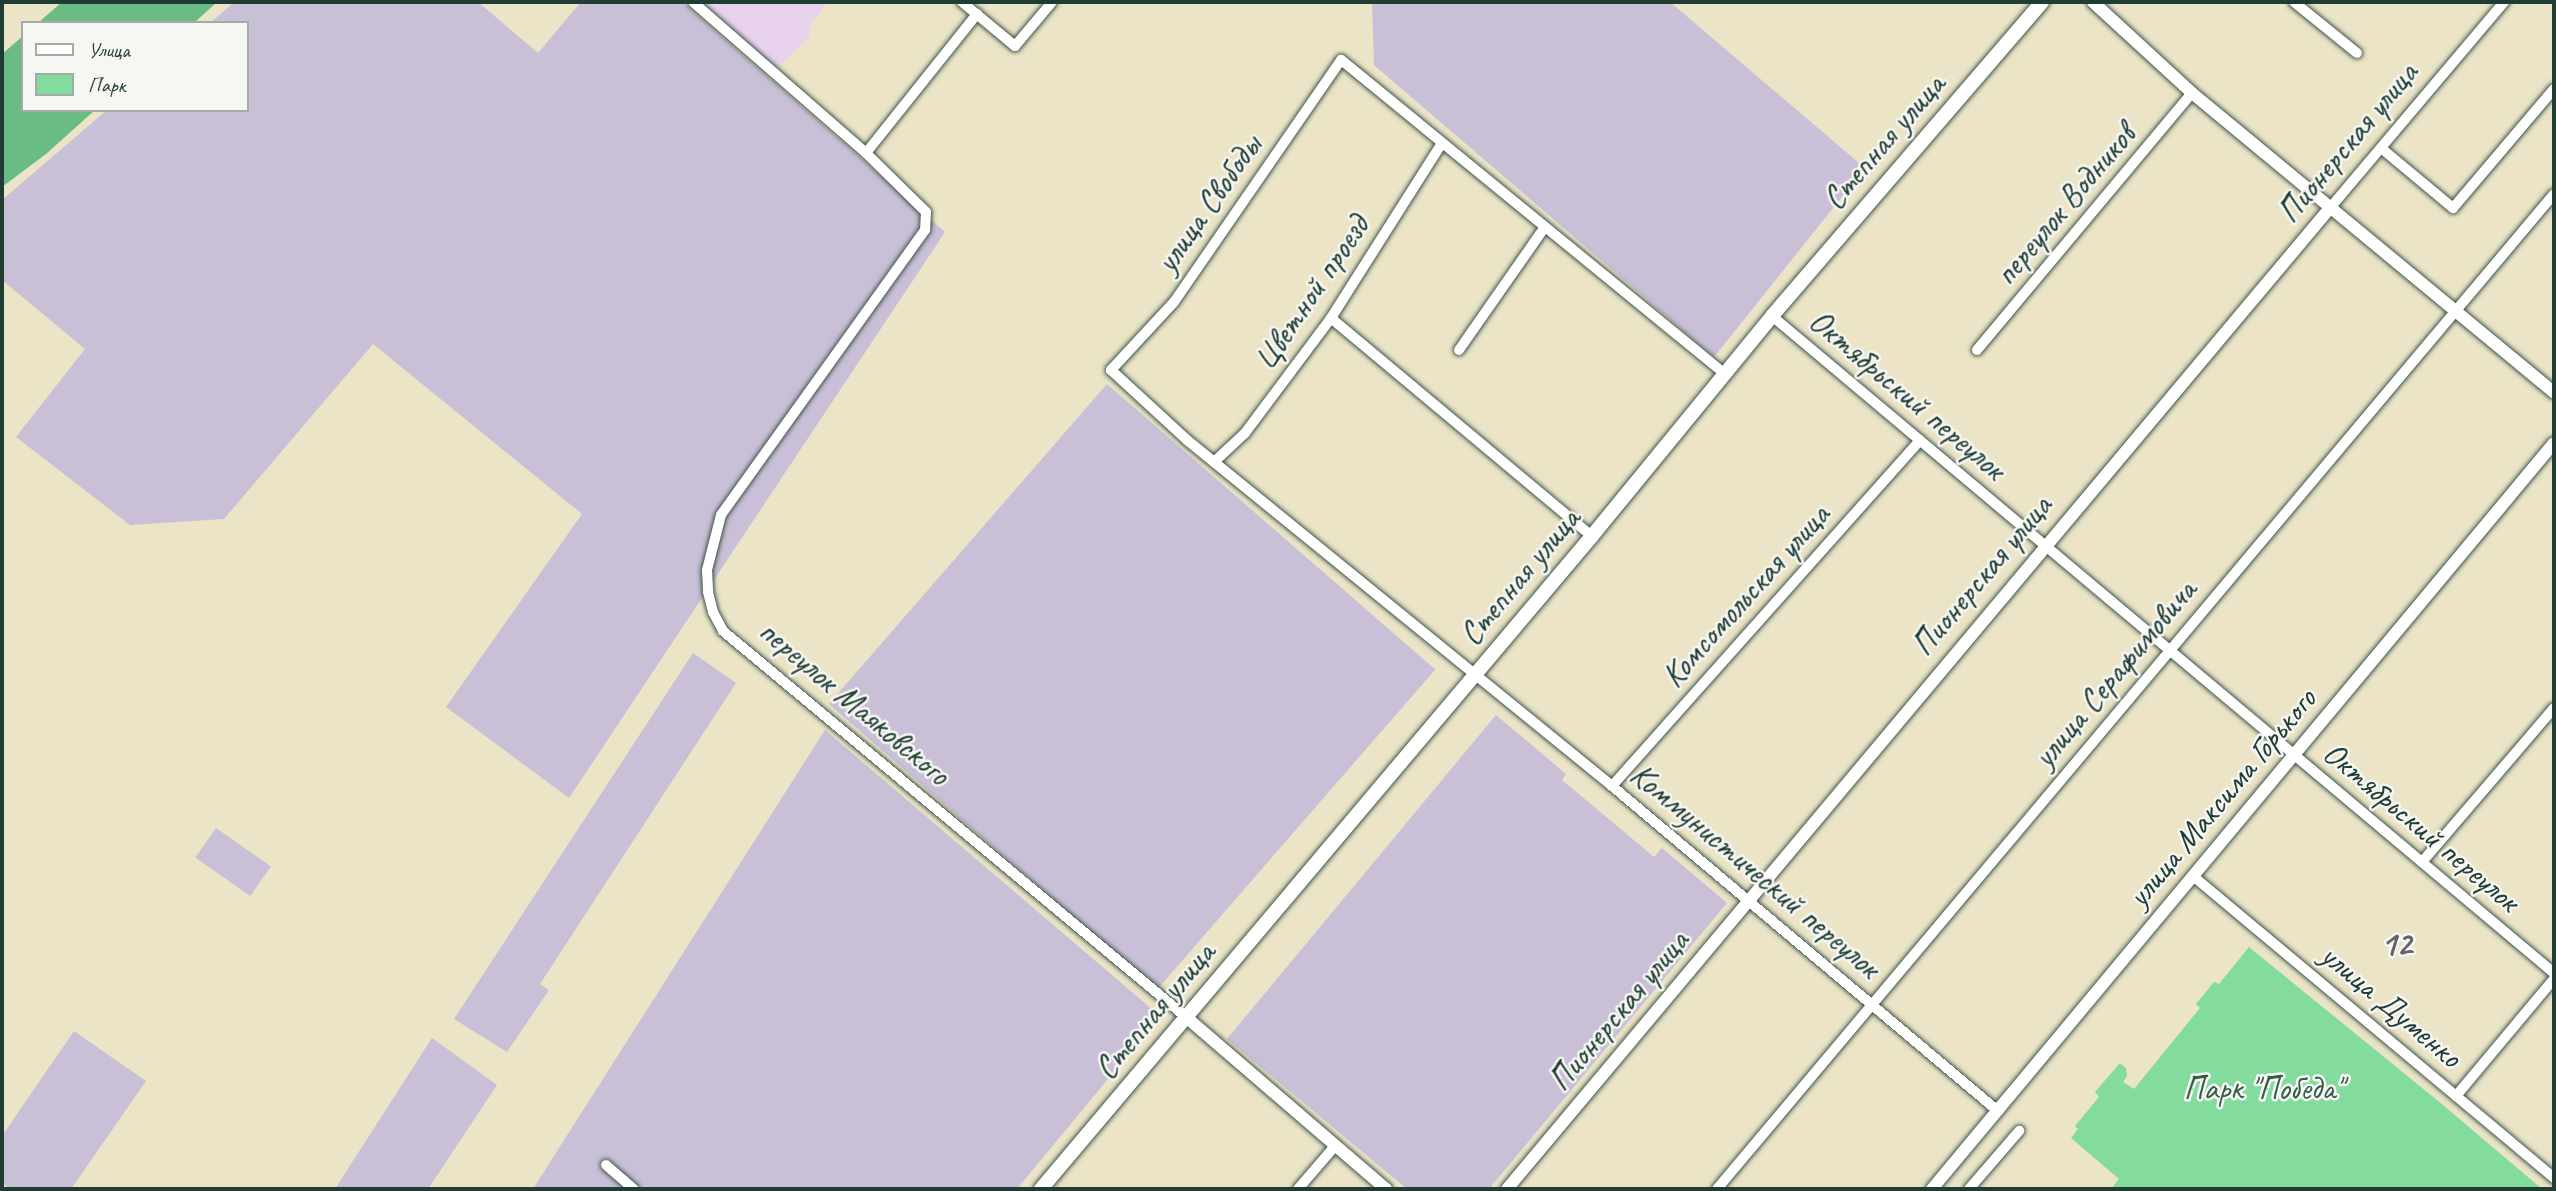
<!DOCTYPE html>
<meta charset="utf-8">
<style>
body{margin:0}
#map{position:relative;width:2556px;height:1191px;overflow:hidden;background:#ebe4c7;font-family:Caveat,sans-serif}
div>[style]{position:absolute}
.built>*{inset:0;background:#e9d2ed}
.industrial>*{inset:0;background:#c9bfd7;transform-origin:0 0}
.green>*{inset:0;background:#84db9e}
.forest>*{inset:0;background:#6bbb85}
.roads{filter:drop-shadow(0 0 2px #3e564a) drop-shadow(0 0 2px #3e564a)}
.minor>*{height:10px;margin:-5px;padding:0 5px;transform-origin:5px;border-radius:5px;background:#fff}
.tertiary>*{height:12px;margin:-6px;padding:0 6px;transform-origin:6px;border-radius:6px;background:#fff}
.secondary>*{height:14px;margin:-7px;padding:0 7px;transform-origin:7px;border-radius:7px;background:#fff}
span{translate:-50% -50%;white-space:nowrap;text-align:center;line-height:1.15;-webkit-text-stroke:5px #f6f6f2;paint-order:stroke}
.street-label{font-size:33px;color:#1f3d34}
.park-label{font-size:33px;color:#335d49}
.neighbourhood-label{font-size:35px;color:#676168;font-weight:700}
.frame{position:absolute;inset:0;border:4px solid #1f3d34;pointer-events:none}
.legend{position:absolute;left:21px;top:21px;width:228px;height:91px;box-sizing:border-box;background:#f6f6f2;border:2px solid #a0aca6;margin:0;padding:9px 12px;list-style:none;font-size:21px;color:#1f3d34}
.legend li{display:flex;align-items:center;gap:14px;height:35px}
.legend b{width:35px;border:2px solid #a0aca6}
</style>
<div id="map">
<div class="built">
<i style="clip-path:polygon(697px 2px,828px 2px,810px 25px,809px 36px,776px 71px)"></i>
</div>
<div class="industrial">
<i style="clip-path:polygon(234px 2px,478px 2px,538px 53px,581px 2px,682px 2px,945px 232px,569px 798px,446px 707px,582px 514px,373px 344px,224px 519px,130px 525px,16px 437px,85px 349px,2px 280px,2px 200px,107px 110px,247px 110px,247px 23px,210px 23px)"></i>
<i style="clip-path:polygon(1372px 2px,1670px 2px,1865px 168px,1714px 357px,1374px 65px)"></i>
<i style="left:1107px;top:384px;width:435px;height:424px;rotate:41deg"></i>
<i style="clip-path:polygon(693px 653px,736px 683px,540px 984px,549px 990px,507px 1052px,454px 1019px)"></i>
<i style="clip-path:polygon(1496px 715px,1566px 774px,1562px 780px,1654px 857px,1662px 848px,1727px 903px,1489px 1189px,1407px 1189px,1227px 1039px)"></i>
<i style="clip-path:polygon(825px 730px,1160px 1016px,1017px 1189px,533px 1189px)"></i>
<i style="left:216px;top:828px;width:67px;height:36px;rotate:35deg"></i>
<i style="clip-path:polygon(74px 1031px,146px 1081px,71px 1189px,10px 1189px,2px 1183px,2px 1136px)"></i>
<i style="clip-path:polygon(432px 1038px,497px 1085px,428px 1189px,335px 1189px)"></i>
</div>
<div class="green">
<i style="clip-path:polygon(2249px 947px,2443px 1105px,2542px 1189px,2111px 1189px,2119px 1179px,2071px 1138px,2078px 1129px,2075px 1126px,2099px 1097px,2095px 1092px,2120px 1063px,2126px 1068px,2127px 1076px,2123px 1082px,2134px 1089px,2200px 1008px,2196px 1004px,2214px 982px,2219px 984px)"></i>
</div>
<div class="forest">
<i style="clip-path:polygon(62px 2px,217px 2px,194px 23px,38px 23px)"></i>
<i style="clip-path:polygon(23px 36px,23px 110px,95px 110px,46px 154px,2px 187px,2px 54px)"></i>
</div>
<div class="roads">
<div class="minor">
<i style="left:693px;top:2px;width:230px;rotate:41.1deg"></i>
<i style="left:866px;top:153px;width:84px;rotate:44.5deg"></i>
<i style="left:926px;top:212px;width:18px;rotate:93deg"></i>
<i style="left:925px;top:230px;width:350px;rotate:125.6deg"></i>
<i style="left:721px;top:515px;width:57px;rotate:104.3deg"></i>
<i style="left:707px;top:570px;width:22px;rotate:87deg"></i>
<i style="left:708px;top:592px;width:21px;rotate:76deg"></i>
<i style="left:713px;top:612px;width:21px;rotate:62deg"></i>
<i style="left:723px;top:631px;width:603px;rotate:39.82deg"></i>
<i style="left:962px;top:2px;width:69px;rotate:39.7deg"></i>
<i style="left:1015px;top:46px;width:57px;rotate:-49.9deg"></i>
<i style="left:2294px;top:2px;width:81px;rotate:39deg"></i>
<i style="left:2381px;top:148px;width:94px;rotate:39.8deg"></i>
<i style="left:2453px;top:208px;width:156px;rotate:-49.7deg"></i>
<i style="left:866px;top:153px;width:178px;rotate:-51.4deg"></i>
<i style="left:2330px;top:208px;width:270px;rotate:-49.8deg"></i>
<i style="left:1772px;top:316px;width:1021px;rotate:40.04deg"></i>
<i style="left:1331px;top:318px;width:340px;rotate:39.9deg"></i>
<i style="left:1459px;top:350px;width:149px;rotate:-55.1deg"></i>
<i style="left:1977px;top:350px;width:335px;rotate:-50.1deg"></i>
<i style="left:1725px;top:374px;width:496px;rotate:-140.7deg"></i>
<i style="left:1341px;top:60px;width:294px;rotate:124.6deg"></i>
<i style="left:1174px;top:302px;width:93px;rotate:132.8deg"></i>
<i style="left:1111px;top:370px;width:103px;rotate:42.6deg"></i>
<i style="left:1187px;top:440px;width:548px;rotate:39.15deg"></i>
<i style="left:1612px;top:786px;width:505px;rotate:40.1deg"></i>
<i style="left:1214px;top:462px;width:42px;rotate:-43.1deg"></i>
<i style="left:1245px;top:433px;width:144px;rotate:-53.2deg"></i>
<i style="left:1331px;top:318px;width:205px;rotate:-57.6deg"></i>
<i style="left:1612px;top:786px;width:463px;rotate:-48.3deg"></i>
<i style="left:2422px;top:862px;width:203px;rotate:-49.4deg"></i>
<i style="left:2193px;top:876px;width:471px;rotate:39.9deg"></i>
<i style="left:2456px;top:1096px;width:153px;rotate:-50.1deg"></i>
<i style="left:606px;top:1165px;width:37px;rotate:41deg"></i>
<i style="left:1298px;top:1189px;width:57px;rotate:-49.3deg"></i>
<i style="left:1717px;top:1189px;width:1300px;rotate:-49.93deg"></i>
<i style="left:1969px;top:1189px;width:77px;rotate:-49.2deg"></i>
</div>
<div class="tertiary">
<i style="left:2093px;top:2px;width:134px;rotate:42.6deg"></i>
<i style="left:2192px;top:93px;width:470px;rotate:39.6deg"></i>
<i style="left:1186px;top:1017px;width:264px;rotate:40.7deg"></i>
<i style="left:1507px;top:1189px;width:1281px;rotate:-50.01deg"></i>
<i style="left:1932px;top:1189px;width:971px;rotate:-50.18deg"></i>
</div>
<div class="secondary">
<i style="left:1041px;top:1189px;width:854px;rotate:-49.84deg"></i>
<i style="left:1592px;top:536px;width:284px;rotate:-50.7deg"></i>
<i style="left:1772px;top:316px;width:414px;rotate:-49.3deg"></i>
</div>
</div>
<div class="street-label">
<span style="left:1884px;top:142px;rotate:-49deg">Степная улица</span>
<span style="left:2348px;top:143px;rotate:-50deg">Пионерская улица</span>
<span style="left:1209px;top:204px;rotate:-55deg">улица Свободы</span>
<span style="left:2065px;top:205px;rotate:-50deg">переулок Водников</span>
<span style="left:1312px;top:293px;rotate:-56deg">Цветной проезд</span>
<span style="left:1907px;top:395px;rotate:40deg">Октябрьский переулок</span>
<span style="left:1982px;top:576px;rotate:-50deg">Пионерская улица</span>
<span style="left:1520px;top:577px;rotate:-50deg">Степная улица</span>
<span style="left:1746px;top:596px;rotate:-48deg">Комсомольская улица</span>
<span style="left:2115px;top:674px;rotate:-50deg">улица Серафимовича</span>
<span style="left:854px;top:703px;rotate:40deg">переулок Маяковского</span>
<span style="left:2222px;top:798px;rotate:-50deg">улица Максима Горького</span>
<span style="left:2421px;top:827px;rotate:40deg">Октябрьский переулок</span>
<span style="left:1755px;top:871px;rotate:40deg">Коммунистический переулок</span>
<span style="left:2391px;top:1006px;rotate:40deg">улица Думенко</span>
<span style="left:1155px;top:1011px;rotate:-50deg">Степная улица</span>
<span style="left:1619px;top:1011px;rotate:-50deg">Пионерская улица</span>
</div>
<div class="park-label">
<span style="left:2263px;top:1089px">Парк "Победа"</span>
</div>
<div class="neighbourhood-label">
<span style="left:2396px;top:944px">12</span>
</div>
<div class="frame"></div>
<ul class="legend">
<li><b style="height:9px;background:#fff"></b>Улица</li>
<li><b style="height:19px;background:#84db9e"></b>Парк</li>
</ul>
</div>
